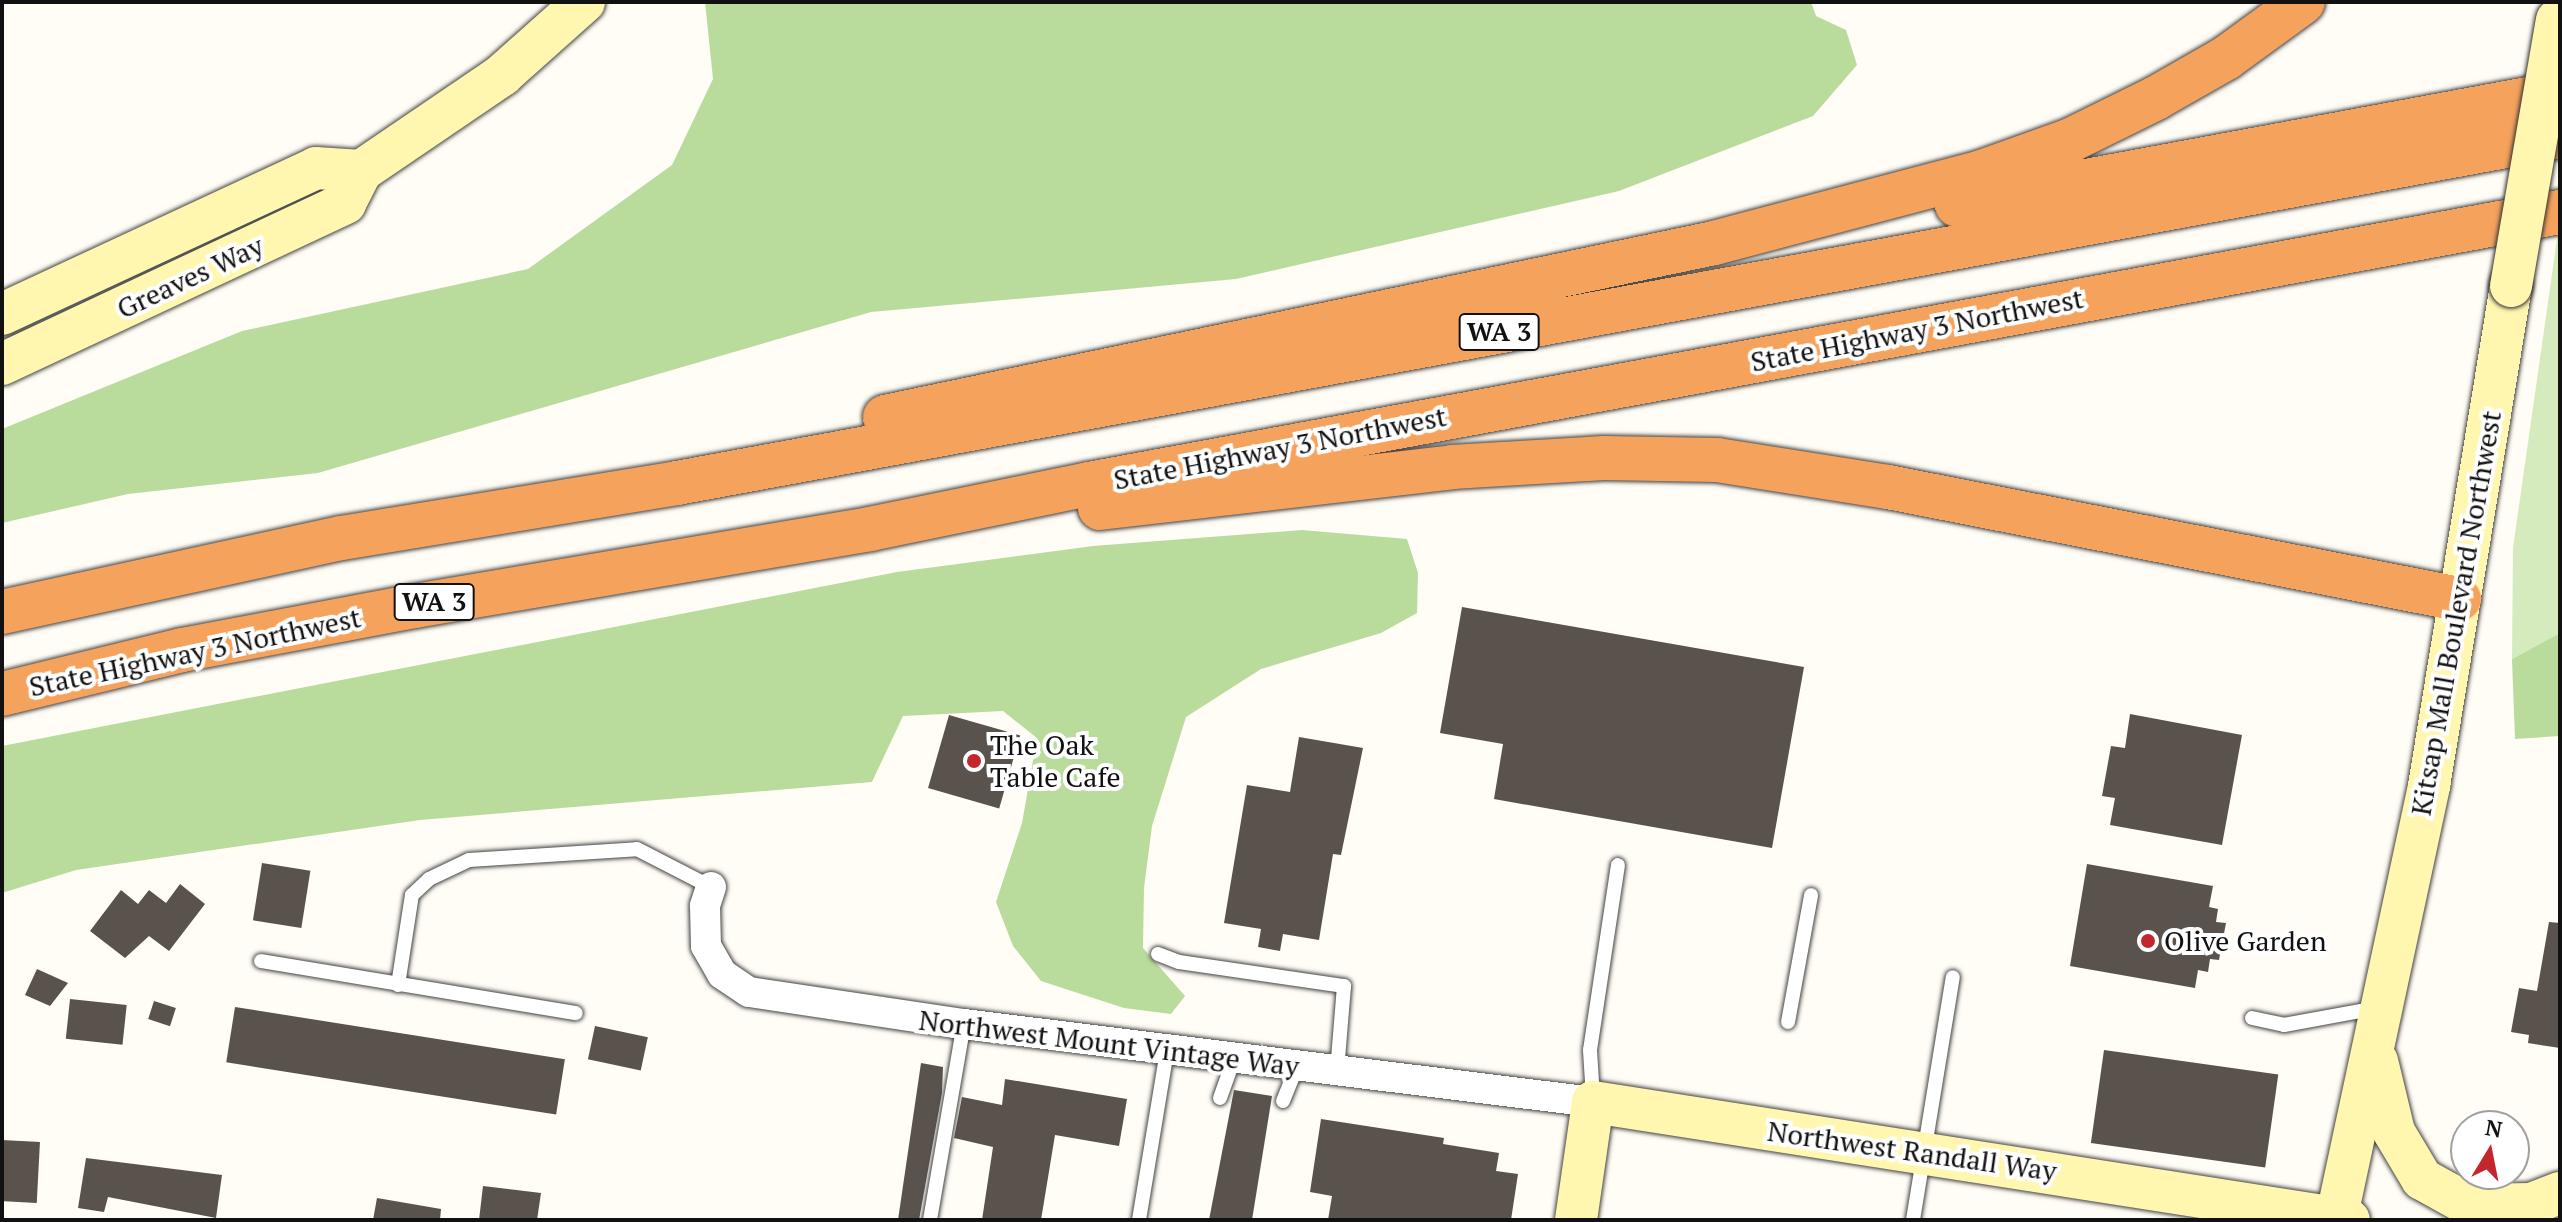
<!DOCTYPE html>
<style>
body{margin:0}
#map{position:relative;width:2562px;height:1222px;overflow:hidden;background:#fffdf5;font-family:"PT Serif",serif}
div>[style]{position:absolute}
.green>*{inset:0;background:#d5ebbd}
.forest>*{inset:0;background:#b9dc9c}
.building>*{inset:0;background:#5a524d;transform-origin:0 0}
.roads{filter:drop-shadow(0 0 2px #444) drop-shadow(0 0 2px #444)}
.lane>*{height:14px;margin:-7px;padding:0 7px;transform-origin:7px;border-radius:7px;background:#fff}
.street>*{height:30px;margin:-15px;padding:0 15px;transform-origin:15px;border-radius:15px;background:#fff}
.secondary>*{height:42px;margin:-21px;padding:0 21px;transform-origin:21px;border-radius:21px;background:#fff6b0}
.highway>*{height:44px;margin:-22px;padding:0 22px;transform-origin:22px;border-radius:22px;background:#f5a25d}
.bridges{filter:drop-shadow(0 0 2px #333) drop-shadow(0 0 2px #333)}
.secondary-bridge>*{height:42px;margin:-21px;padding:0 21px;transform-origin:21px;border-radius:21px;background:#fff6b0}
.dots>*{width:22px;height:22px;translate:-50% -50%;box-sizing:border-box;border:4px solid #fff;border-radius:50%}
span{translate:-50% -50%;white-space:nowrap;text-align:center;line-height:1.15;-webkit-text-stroke:8px #fff;paint-order:stroke}
.shield-label span{padding:2px 6px;background:#fff;border:2px solid;border-radius:6px;-webkit-text-stroke-width:0}
.shield-label{font-size:26px;color:#111;font-weight:700}
.street-label{font-size:28px;color:#111}
.poi-label{font-size:28px;color:#111}
.left{translate:0 -50%;text-align:left}
.frame{position:absolute;inset:0;border:4px solid #111;pointer-events:none}
.north{position:absolute;left:2450px;top:1110px;width:80px;height:80px;box-sizing:border-box;background:#fff;border:2px solid #a0a0a0;border-radius:50%;rotate:10deg;font-size:22px;font-weight:700;line-height:32px;text-align:center;color:#111}
.north::after{content:'';display:block;margin:auto;width:28px;height:36px;background:#c4262e;clip-path:polygon(50% 0,100% 100%,50% 72%,0 100%)}
</style>
<div id="map">
<div class="green">
<i style="clip-path:polygon(2560px 218px,2560px 633px,2512px 659px,2513px 548px)"></i>
</div>
<div class="forest">
<i style="clip-path:polygon(705px 2px,1811px 2px,1816px 16px,1846px 30px,1857px 65px,1813px 116px,1619px 191px,1236px 279px,871px 312px,318px 473px,128px 494px,2px 523px,2px 429px,242px 331px,528px 269px,672px 165px,713px 79px)"></i>
<i style="clip-path:polygon(1302px 530px,1407px 539px,1418px 573px,1417px 613px,1381px 633px,1261px 669px,1186px 717px,1152px 826px,1144px 888px,1143px 948px,1185px 996px,1171px 1014px,1124px 1008px,1041px 981px,1013px 946px,996px 902px,1022px 823px,1037px 738px,1003px 711px,903px 716px,872px 782px,420px 820px,76px 870px,2px 893px,2px 746px,897px 572px,1093px 546px)"></i>
<i style="clip-path:polygon(2560px 633px,2560px 736px,2515px 739px,2512px 659px)"></i>
</div>
<div class="building">
<i style="clip-path:polygon(1462px 607px,1804px 667px,1772px 848px,1494px 799px,1503px 744px,1440px 733px)"></i>
<i style="clip-path:polygon(2130px 714px,2242px 735px,2222px 845px,2110px 825px,2115px 798px,2102px 796px,2111px 746px,2125px 748px)"></i>
<i style="left:949px;top:715px;width:74px;height:76px;rotate:16deg"></i>
<i style="clip-path:polygon(1299px 737px,1363px 748px,1341px 855px,1333px 854px,1319px 940px,1283px 934px,1280px 951px,1258px 947px,1261px 929px,1224px 923px,1247px 785px,1290px 792px)"></i>
<i style="left:262px;top:863px;width:49px;height:58px;rotate:9deg"></i>
<i style="clip-path:polygon(2087px 864px,2213px 886px,2209px 907px,2218px 909px,2216px 922px,2226px 923px,2219px 960px,2210px 959px,2208px 972px,2198px 970px,2195px 988px,2070px 966px)"></i>
<i style="clip-path:polygon(180px 884px,205px 904px,169px 951px,149px 936px,125px 958px,90px 931px,121px 890px,138px 904px,149px 890px,166px 903px)"></i>
<i style="clip-path:polygon(2549px 922px,2560px 923px,2560px 1048px,2528px 1043px,2529px 1035px,2511px 1032px,2519px 988px,2537px 991px)"></i>
<i style="clip-path:polygon(37px 969px,68px 983px,50px 1006px,25px 995px)"></i>
<i style="left:70px;top:999px;width:57px;height:40px;rotate:6deg"></i>
<i style="left:154px;top:1001px;width:23px;height:19px;rotate:18deg"></i>
<i style="left:235px;top:1007px;width:334px;height:56px;rotate:9deg"></i>
<i style="left:595px;top:1026px;width:54px;height:34px;rotate:12deg"></i>
<i style="left:2104px;top:1050px;width:176px;height:94px;rotate:8deg"></i>
<i style="clip-path:polygon(921px 1063px,943px 1067px,942px 1093px,919px 1220px,898px 1220px)"></i>
<i style="clip-path:polygon(1005px 1079px,1127px 1099px,1119px 1146px,1055px 1135px,1041px 1220px,982px 1220px,993px 1147px,954px 1138px,962px 1097px,1002px 1105px)"></i>
<i style="clip-path:polygon(1234px 1090px,1272px 1096px,1252px 1220px,1209px 1220px)"></i>
<i style="clip-path:polygon(1321px 1119px,1444px 1138px,1443px 1144px,1499px 1153px,1496px 1171px,1518px 1174px,1511px 1220px,1328px 1220px,1332px 1196px,1310px 1192px)"></i>
<i style="left:2px;top:1140px;width:38px;height:61px;rotate:3deg"></i>
<i style="clip-path:polygon(86px 1158px,222px 1175px,216px 1218px,108px 1197px,104px 1212px,78px 1208px)"></i>
<i style="clip-path:polygon(483px 1186px,541px 1193px,537px 1220px,479px 1220px)"></i>
<i style="clip-path:polygon(377px 1198px,441px 1209px,440px 1220px,373px 1220px)"></i>
</div>
<div class="roads">
<div class="lane">
<i style="left:1158px;top:954px;width:22px;rotate:21deg"></i>
<i style="left:1179px;top:962px;width:167px;rotate:8.3deg"></i>
<i style="left:1344px;top:986px;width:86px;rotate:94.7deg"></i>
<i style="left:261px;top:961px;width:319px;rotate:9.4deg"></i>
<i style="left:398px;top:985px;width:91px;rotate:-81.2deg"></i>
<i style="left:412px;top:895px;width:23px;rotate:-43deg"></i>
<i style="left:429px;top:879px;width:44px;rotate:-25.4deg"></i>
<i style="left:469px;top:860px;width:168px;rotate:-3.7deg"></i>
<i style="left:637px;top:849px;width:83px;rotate:27.2deg"></i>
<i style="left:2252px;top:1018px;width:33px;rotate:12deg"></i>
<i style="left:2284px;top:1025px;width:95px;rotate:-10.4deg"></i>
<i style="left:1788px;top:1022px;width:129px;rotate:-79.7deg"></i>
<i style="left:1220px;top:1098px;width:41px;rotate:-70.3deg"></i>
<i style="left:1593px;top:1098px;width:48px;rotate:-93.6deg"></i>
<i style="left:1590px;top:1050px;width:187px;rotate:-81.4deg"></i>
<i style="left:1283px;top:1101px;width:37px;rotate:-68deg"></i>
<i style="left:930px;top:1220px;width:199px;rotate:-80.2deg"></i>
<i style="left:1139px;top:1220px;width:172px;rotate:-80.6deg"></i>
<i style="left:1913px;top:1220px;width:246px;rotate:-80.7deg"></i>
</div>
<div class="street">
<i style="left:711px;top:887px;width:20px;rotate:108deg"></i>
<i style="left:705px;top:906px;width:40px;rotate:88.6deg"></i>
<i style="left:706px;top:946px;width:32px;rotate:60deg"></i>
<i style="left:722px;top:974px;width:32px;rotate:34deg"></i>
<i style="left:749px;top:992px;width:217px;rotate:8.5deg"></i>
<i style="left:964px;top:1024px;width:634px;rotate:7.07deg"></i>
</div>
<div class="secondary">
<i style="left:2px;top:314px;width:346px;rotate:-24.9deg"></i>
<i style="left:316px;top:168px;width:45px;rotate:3.8deg"></i>
<i style="left:2px;top:364px;width:379px;rotate:-25.1deg"></i>
<i style="left:345px;top:203px;width:36px;rotate:-63deg"></i>
<i style="left:361px;top:171px;width:171px;rotate:-34.2deg"></i>
<i style="left:502px;top:75px;width:110px;rotate:-41.7deg"></i>
<i style="left:2377px;top:1061px;width:73px;rotate:76.5deg"></i>
<i style="left:2394px;top:1132px;width:55px;rotate:59.2deg"></i>
<i style="left:2422px;top:1179px;width:54px;rotate:29deg"></i>
<i style="left:2469px;top:1205px;width:62px;rotate:-0.9deg"></i>
<i style="left:2531px;top:1204px;width:31px;rotate:-21deg"></i>
<i style="left:1576px;top:1220px;width:119px;rotate:-81.8deg"></i>
<i style="left:1593px;top:1102px;width:765px;rotate:8.87deg"></i>
<i style="left:2336px;top:1220px;width:444px;rotate:-77.9deg"></i>
<i style="left:2429px;top:786px;width:507px;rotate:-80.69deg"></i>
</div>
<div class="highway">
<i style="left:1957px;top:205px;width:613px;rotate:-10.52deg"></i>
<i style="left:885px;top:417px;width:847px;rotate:-11.85deg"></i>
<i style="left:1714px;top:243px;width:274px;rotate:-14.8deg"></i>
<i style="left:1979px;top:173px;width:98px;rotate:-19.7deg"></i>
<i style="left:2071px;top:140px;width:95px;rotate:-26.3deg"></i>
<i style="left:2156px;top:98px;width:81px;rotate:-29.7deg"></i>
<i style="left:2226px;top:58px;width:95px;rotate:-36deg"></i>
<i style="left:1100px;top:508px;width:354px;rotate:-6.6deg"></i>
<i style="left:1452px;top:467px;width:152px;rotate:-3.4deg"></i>
<i style="left:1604px;top:458px;width:113px;rotate:1deg"></i>
<i style="left:1717px;top:460px;width:173px;rotate:9deg"></i>
<i style="left:1888px;top:487px;width:582px;rotate:11.1deg"></i>
<i style="left:2px;top:612px;width:348px;rotate:-12.3deg"></i>
<i style="left:342px;top:538px;width:339px;rotate:-9.3deg"></i>
<i style="left:677px;top:483px;width:1915px;rotate:-10.44deg"></i>
<i style="left:2px;top:694px;width:185px;rotate:-13.7deg"></i>
<i style="left:182px;top:650px;width:237px;rotate:-10.7deg"></i>
<i style="left:415px;top:606px;width:461px;rotate:-9.6deg"></i>
<i style="left:870px;top:529px;width:224px;rotate:-11.6deg"></i>
<i style="left:1089px;top:484px;width:1496px;rotate:-10.48deg"></i>
</div>
</div>
<div class="bridges">
<div class="secondary-bridge">
<i style="left:2511px;top:286px;width:270px;rotate:-80.2deg"></i>
</div>
</div>
<div class="dots">
<i style="left:974px;top:761px;background:#c4262e"></i>
<i style="left:2148px;top:941px;background:#c4262e"></i>
</div>
<div class="shield-label">
<span style="left:1499px;top:332px">WA 3</span>
<span style="left:434px;top:602px">WA 3</span>
</div>
<div class="street-label">
<span style="left:190px;top:277px;rotate:-25deg">Greaves Way</span>
<span style="left:1917px;top:330px;rotate:-11deg">State Highway 3 Northwest</span>
<span style="left:1280px;top:448px;rotate:-11deg">State Highway 3 Northwest</span>
<span style="left:2456px;top:613px;rotate:-80deg">Kitsap Mall Boulevard Northwest</span>
<span style="left:195px;top:652px;rotate:-12deg">State Highway 3 Northwest</span>
<span style="left:1109px;top:1043px;rotate:7deg">Northwest Mount Vintage Way</span>
<span style="left:1912px;top:1151px;rotate:8deg">Northwest Randall Way</span>
</div>
<div class="poi-label">
<span class="left" style="left:990px;top:761px">The Oak<br>Table Cafe</span>
<span class="left" style="left:2164px;top:941px">Olive Garden</span>
</div>
<div class="frame"></div>
<div class="north">N</div>
</div>
